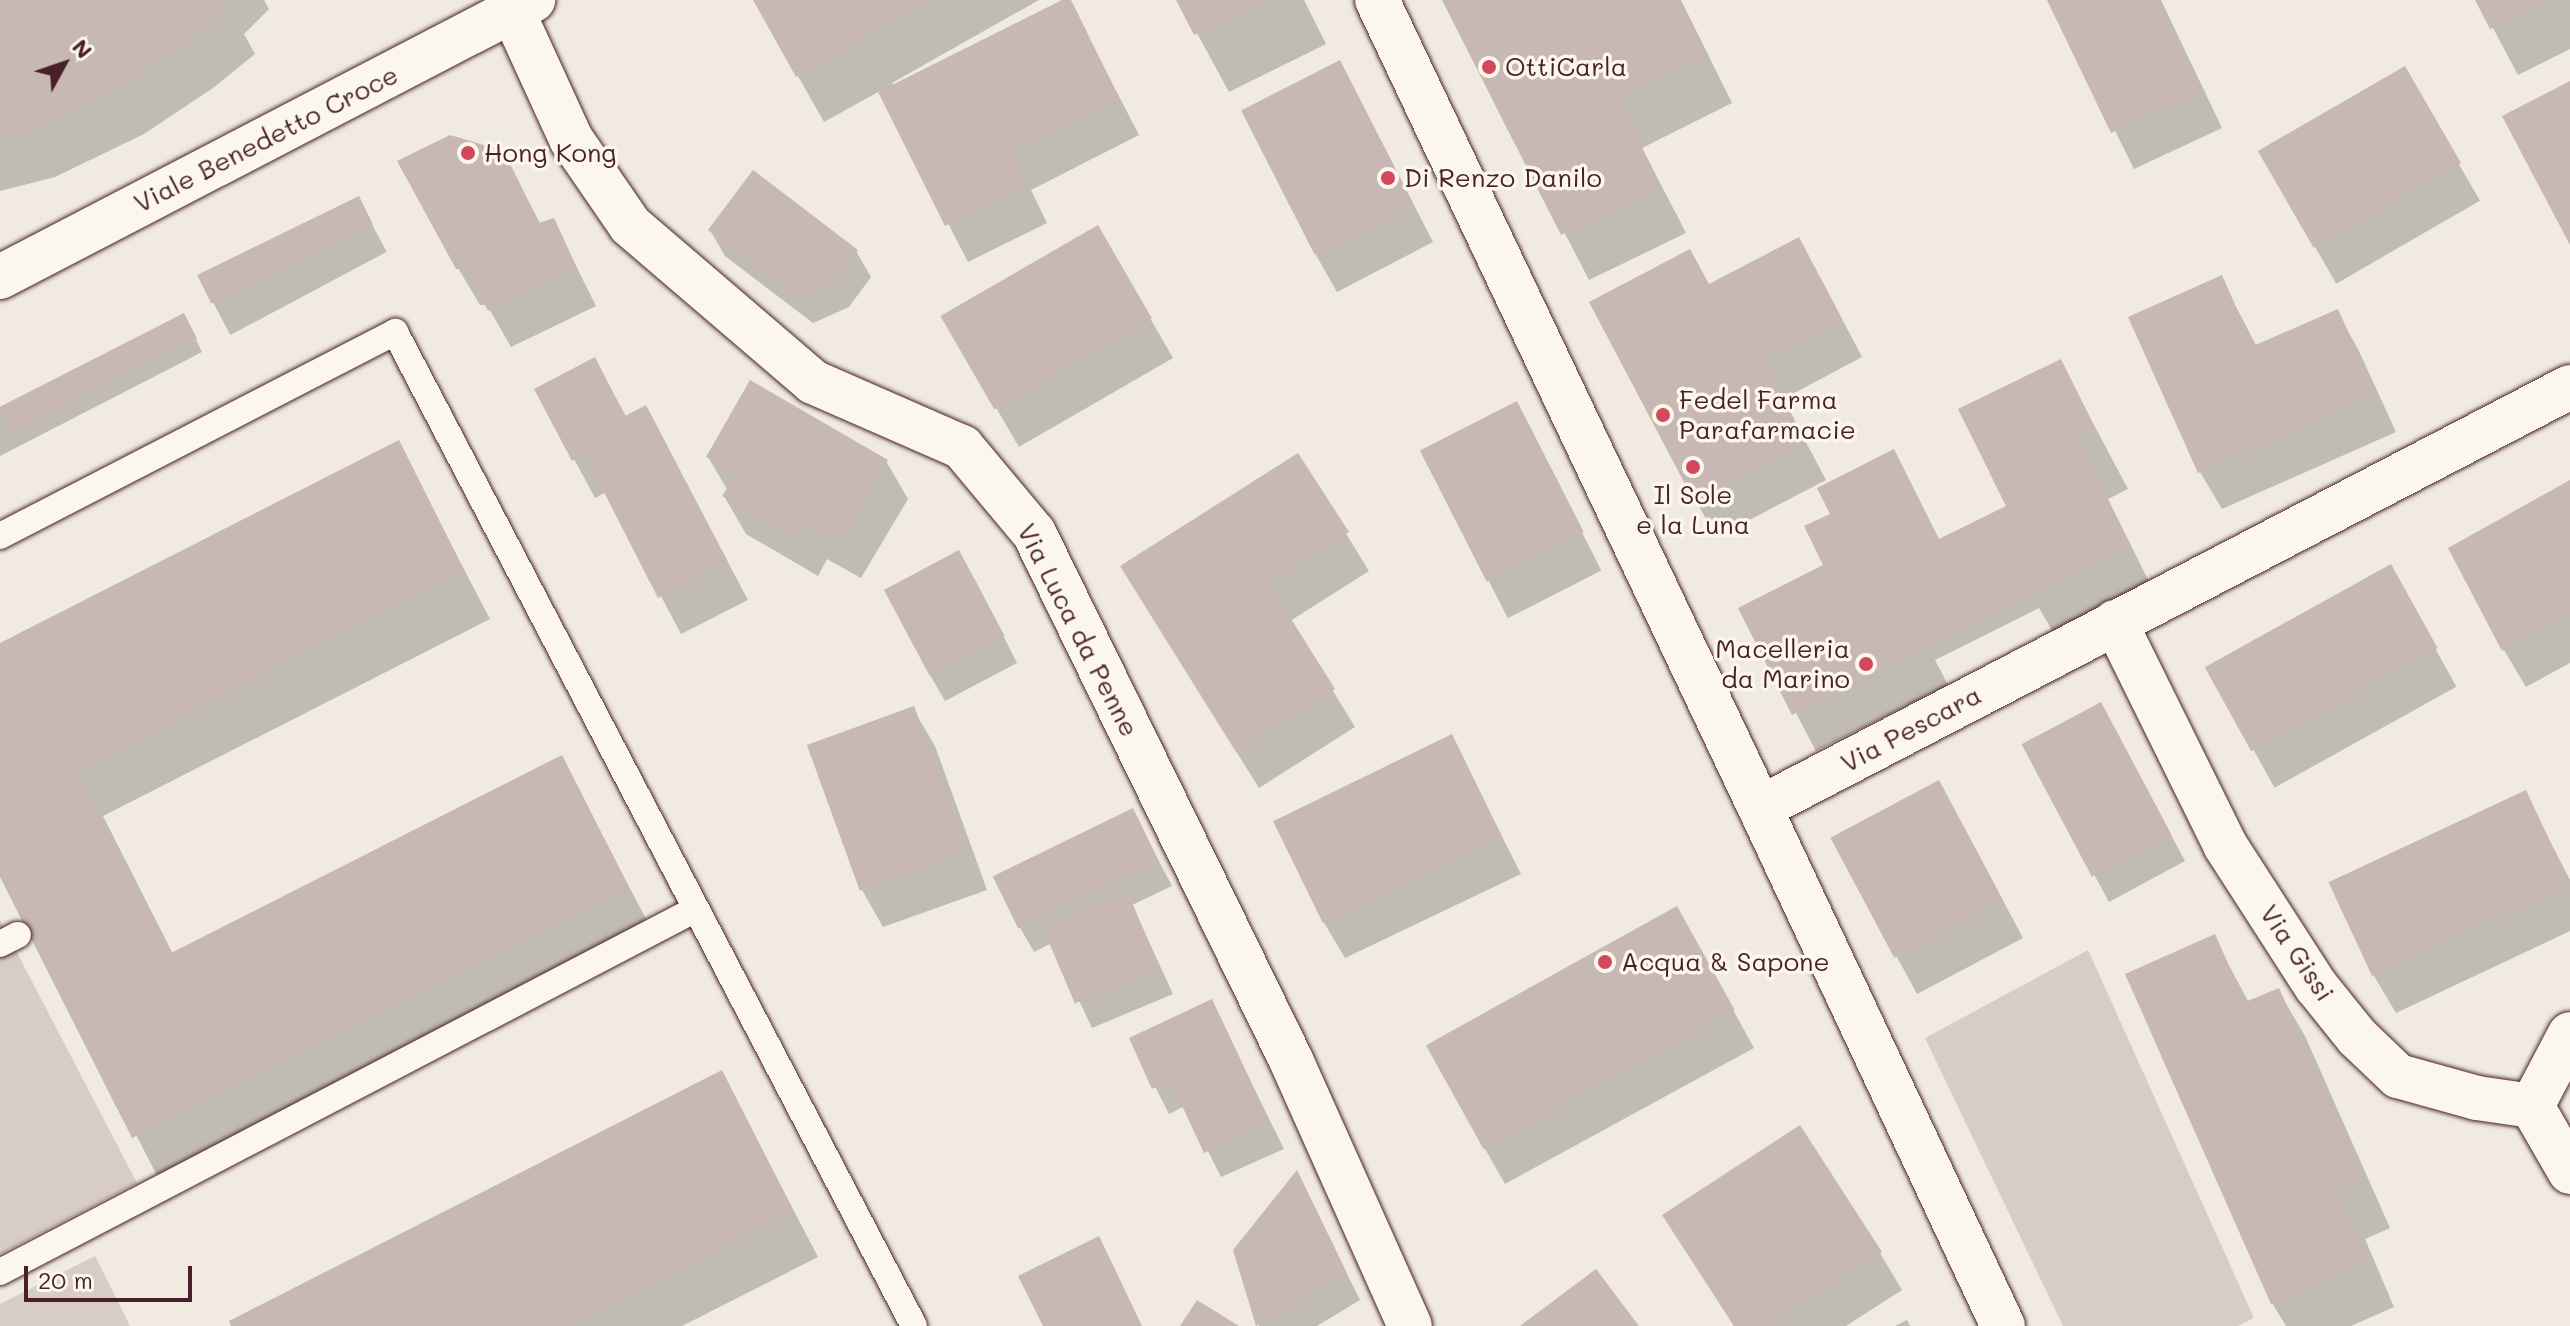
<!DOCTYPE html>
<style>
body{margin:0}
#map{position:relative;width:2570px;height:1326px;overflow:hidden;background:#f0eae0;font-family:Mali,sans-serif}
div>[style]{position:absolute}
.green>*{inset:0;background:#d8ccc6}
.shadow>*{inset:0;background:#0003;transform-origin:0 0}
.building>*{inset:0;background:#c8b8b3;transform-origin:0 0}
.roads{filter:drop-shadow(0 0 2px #4a1f2b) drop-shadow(0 0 2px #4a1f2b)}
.lane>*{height:26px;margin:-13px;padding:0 13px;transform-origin:13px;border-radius:13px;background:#fbf7ec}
.street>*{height:44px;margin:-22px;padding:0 22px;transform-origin:22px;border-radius:22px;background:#fbf7ec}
.secondary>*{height:44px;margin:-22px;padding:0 22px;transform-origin:22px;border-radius:22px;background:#fbf7ec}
.primary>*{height:44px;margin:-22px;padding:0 22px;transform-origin:22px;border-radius:22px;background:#fbf7ec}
.dots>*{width:22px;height:22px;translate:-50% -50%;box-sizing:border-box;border:4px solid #fbf7ec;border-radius:50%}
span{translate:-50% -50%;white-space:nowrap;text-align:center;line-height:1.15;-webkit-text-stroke:7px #fbf7ec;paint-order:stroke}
.poi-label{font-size:26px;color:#4a1f2b}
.left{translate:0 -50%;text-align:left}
.right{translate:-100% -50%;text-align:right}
.street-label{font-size:26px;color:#4a1f2b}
.north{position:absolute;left:24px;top:24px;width:80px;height:80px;-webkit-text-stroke:6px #fbf7ec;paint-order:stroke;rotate:50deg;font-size:22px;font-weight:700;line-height:32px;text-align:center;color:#4a1f2b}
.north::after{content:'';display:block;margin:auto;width:28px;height:36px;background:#4a1f2b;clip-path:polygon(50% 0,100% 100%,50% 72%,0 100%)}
.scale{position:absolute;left:24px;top:1266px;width:168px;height:36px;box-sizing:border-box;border:4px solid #4a1f2b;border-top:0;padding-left:10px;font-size:24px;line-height:28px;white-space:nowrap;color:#4a1f2b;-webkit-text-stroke:6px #fbf7ec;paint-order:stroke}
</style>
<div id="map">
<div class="green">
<i style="clip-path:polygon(0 920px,137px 1183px,0 1254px)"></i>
<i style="clip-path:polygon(2088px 950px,2254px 1318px,2238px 1326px,2063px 1326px,1925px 1038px)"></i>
<i style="clip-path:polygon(95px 1256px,130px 1326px,0 1326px,0 1304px)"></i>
</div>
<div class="shadow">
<i style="clip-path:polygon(0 0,264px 0,269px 9px,244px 34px,255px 54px,213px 88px,144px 134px,55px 177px,0 191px)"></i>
<i style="clip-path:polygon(755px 0,1039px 0,892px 83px,894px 86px,1069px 0,1139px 135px,1031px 190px,1047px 223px,968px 262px,880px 91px,824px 122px)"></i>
<i style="clip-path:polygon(1179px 0,1304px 0,1326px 44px,1229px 92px)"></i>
<i style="clip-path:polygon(1444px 0,1681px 0,1732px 103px,1642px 148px,1686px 233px,1589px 280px)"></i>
<i style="clip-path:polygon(2050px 0,2161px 0,2222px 128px,2134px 169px)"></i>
<i style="clip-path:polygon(2478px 0,2570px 0,2570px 49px,2518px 75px)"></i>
<i style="left:2404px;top:69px;width:152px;height:166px;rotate:60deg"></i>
<i style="clip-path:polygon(1360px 100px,1433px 242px,1337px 292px,1316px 255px)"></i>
<i style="clip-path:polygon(503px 153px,541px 225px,553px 220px,596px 306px,511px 347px,487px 305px,480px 305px,458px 268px)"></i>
<i style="left:358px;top:198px;width:61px;height:177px;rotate:62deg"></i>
<i style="left:1098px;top:228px;width:150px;height:178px;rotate:60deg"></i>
<i style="clip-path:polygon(710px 230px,856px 251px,871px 277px,849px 307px,813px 323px,725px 256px)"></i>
<i style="clip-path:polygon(1820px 277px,1862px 357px,1783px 399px,1826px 480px,1717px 537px,1695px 500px,1710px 286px)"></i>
<i style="clip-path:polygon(2221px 278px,2257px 347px,2337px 312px,2358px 349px,2396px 432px,2222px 509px,2200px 472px,2131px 318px)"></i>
<i style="clip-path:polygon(191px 329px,202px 352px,0 456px,0 409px)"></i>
<i style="clip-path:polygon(595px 360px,627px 418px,646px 408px,748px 600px,681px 634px,606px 492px,595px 498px,537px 390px)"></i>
<i style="clip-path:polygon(2060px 361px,2128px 489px,2108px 499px,2162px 608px,2067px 656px,2039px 608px,1935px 660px,1948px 685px,1816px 751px,1741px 609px,1939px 542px,2009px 507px)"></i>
<i style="left:1516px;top:403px;width:188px;height:105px;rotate:63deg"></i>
<i style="clip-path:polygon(398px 443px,490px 619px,103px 816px,173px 954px,561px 758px,653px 932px,161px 1183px,0 873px,0 645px)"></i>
<i style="clip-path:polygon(1298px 456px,1369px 571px,1290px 621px,1355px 727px,1259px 788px,1144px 604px)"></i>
<i style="clip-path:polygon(708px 457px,886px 461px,908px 499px,861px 578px,827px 559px,818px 576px,746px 534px,724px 496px,728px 491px)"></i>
<i style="clip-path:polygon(2570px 482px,2570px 663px,2526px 687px,2504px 650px)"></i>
<i style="left:2390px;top:567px;width:137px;height:208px;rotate:61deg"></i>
<i style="clip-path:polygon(974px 578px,1017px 663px,945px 701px,930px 675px)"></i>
<i style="clip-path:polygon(913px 709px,935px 746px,987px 890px,883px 927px,862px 890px,810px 746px)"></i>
<i style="clip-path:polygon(2115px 730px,2185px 861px,2109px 902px,2024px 745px)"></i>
<i style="clip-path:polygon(1451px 736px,1521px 874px,1345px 958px,1323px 921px)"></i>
<i style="clip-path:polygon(2525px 793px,2570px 880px,2570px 931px,2396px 1013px,2374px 976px)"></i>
<i style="clip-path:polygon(1132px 810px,1172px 886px,1132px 905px,1173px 994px,1092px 1028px,1052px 943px,1034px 952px,1019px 926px)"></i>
<i style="clip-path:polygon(1960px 820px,2023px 938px,1917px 994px,1833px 839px)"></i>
<i style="clip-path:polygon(2214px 937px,2249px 1003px,2278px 990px,2305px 1036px,2390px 1228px,2365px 1239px,2394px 1307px,2351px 1326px,2286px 1326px,2272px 1303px)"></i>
<i style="clip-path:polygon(1698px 946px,1754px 1048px,1505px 1184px,1484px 1147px)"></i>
<i style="clip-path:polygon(1211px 1002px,1284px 1149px,1221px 1177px,1185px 1106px,1169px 1114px,1131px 1039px)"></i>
<i style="clip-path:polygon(722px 1073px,818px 1257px,682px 1326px,234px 1326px)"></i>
<i style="clip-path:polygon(1297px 1173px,1360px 1300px,1317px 1326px,1259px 1326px,1235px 1250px)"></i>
<i style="clip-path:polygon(1665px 1216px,1880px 1253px,1902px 1290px,1846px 1326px,1734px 1326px)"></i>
<i style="clip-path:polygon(1907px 1320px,1910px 1326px,1895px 1326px)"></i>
</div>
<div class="building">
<i style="clip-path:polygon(0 0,224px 0,230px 6px,187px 42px,118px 88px,28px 131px,0 138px)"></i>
<i style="clip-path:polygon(753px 0,931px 0,796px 77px)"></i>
<i style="clip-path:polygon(1062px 0,1071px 0,1119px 97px,1011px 152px,1028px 185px,945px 226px,878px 92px)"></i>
<i style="clip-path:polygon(1176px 0,1264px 0,1194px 35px)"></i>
<i style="clip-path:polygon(1442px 0,1679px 0,1707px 56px,1618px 101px,1661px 186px,1561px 235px)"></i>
<i style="clip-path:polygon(2047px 0,2159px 0,2202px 91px,2111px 133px)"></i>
<i style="clip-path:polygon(2475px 0,2549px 0,2490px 29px)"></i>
<i style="left:1340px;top:60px;width:162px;height:111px;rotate:63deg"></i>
<i style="left:2405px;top:66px;width:112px;height:170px;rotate:60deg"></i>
<i style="clip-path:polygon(2570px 81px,2570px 245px,2502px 116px)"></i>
<i style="clip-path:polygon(450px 135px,504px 151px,539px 223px,554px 218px,577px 268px,488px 311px,466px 268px,456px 269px,397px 161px)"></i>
<i style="clip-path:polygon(753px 170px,858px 250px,834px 281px,797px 298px,708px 230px)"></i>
<i style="left:359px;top:196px;width:32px;height:180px;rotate:64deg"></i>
<i style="left:1098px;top:225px;width:108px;height:182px;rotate:60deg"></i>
<i style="clip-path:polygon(1799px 237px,1842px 319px,1764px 361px,1806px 442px,1694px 501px,1589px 302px,1690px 249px,1709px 284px)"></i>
<i style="clip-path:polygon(2222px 275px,2253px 346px,2338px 309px,2376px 394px,2198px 473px,2128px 317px)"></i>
<i style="left:184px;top:313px;width:29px;height:207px;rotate:63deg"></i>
<i style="clip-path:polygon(595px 357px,625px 416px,646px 405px,728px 562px,658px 598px,585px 455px,572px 461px,534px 389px)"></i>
<i style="clip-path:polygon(2061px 359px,2096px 430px,2076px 440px,2130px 549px,1792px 715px,1738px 608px,1823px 565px,1804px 526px,1830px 514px,1817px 488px,1894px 449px,1939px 539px,2006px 506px,1958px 409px)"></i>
<i style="clip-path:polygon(750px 380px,888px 460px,840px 542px,805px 523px,796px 540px,722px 496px,736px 474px,706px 457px)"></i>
<i style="left:1517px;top:401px;width:147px;height:109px;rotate:63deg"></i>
<i style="clip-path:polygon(399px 440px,465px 572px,78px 769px,171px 953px,562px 755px,628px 885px,132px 1138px,0 877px,0 643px)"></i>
<i style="clip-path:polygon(1298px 453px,1349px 532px,1269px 584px,1335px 689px,1236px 752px,1120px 566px)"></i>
<i style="clip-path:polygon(2570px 480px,2570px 615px,2502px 651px,2448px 548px)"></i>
<i style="left:959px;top:550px;width:97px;height:85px;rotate:62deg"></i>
<i style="left:2391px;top:564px;width:96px;height:213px;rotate:61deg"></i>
<i style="left:2101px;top:702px;width:150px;height:90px;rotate:62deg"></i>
<i style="left:914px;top:706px;width:155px;height:114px;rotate:70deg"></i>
<i style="left:1452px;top:734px;width:113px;height:199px;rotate:64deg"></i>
<i style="left:1939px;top:780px;width:136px;height:123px;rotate:62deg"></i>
<i style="left:2526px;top:790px;width:104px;height:218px;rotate:65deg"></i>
<i style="left:1133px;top:808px;width:58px;height:156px;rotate:64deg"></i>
<i style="left:1128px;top:893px;width:81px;height:92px;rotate:67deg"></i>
<i style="left:1677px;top:906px;width:119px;height:287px;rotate:61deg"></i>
<i style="clip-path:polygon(2215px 934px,2245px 1002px,2279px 988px,2365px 1182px,2340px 1193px,2369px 1260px,2271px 1304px,2125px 974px)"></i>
<i style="clip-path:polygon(1212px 999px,1270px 1122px,1204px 1153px,1170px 1080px,1152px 1089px,1129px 1038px)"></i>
<i style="clip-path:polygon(722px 1070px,793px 1210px,565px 1326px,231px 1326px,229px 1321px)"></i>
<i style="clip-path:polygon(1800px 1125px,1882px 1252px,1767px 1326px,1734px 1326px,1662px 1215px)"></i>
<i style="clip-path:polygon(1297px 1170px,1347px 1273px,1256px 1326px,1233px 1250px)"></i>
<i style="clip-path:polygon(1099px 1236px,1142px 1326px,1043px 1326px,1018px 1276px)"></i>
<i style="clip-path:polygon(1596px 1269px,1639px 1326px,1520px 1326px)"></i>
<i style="clip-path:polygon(1197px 1300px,1239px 1326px,1180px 1326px)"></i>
</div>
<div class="roads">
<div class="lane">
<i style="left:0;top:536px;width:445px;rotate:-27.3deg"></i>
<i style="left:395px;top:332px;width:1121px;rotate:62.43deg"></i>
<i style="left:0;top:944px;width:20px;rotate:-27deg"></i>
<i style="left:0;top:1272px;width:785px;rotate:-27.54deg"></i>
</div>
<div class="street">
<i style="left:1377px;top:0;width:894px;rotate:64.64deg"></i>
<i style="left:512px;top:10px;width:142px;rotate:65.4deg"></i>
<i style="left:571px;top:139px;width:104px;rotate:55.5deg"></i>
<i style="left:630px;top:225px;width:241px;rotate:40.6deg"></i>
<i style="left:813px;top:382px;width:163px;rotate:23.6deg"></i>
<i style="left:962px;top:447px;width:112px;rotate:50.1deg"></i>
<i style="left:1034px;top:533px;width:586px;rotate:64deg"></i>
<i style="left:1291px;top:1060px;width:291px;rotate:65.9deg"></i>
<i style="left:2115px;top:622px;width:249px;rotate:63.7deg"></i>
<i style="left:2225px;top:845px;width:168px;rotate:57.2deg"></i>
<i style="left:2316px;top:986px;width:65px;rotate:51.2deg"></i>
<i style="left:2357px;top:1037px;width:57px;rotate:43.6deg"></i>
<i style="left:2398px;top:1076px;width:82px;rotate:15.6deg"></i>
<i style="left:2477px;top:1098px;width:56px;rotate:8.3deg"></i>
<i style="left:2532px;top:1106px;width:81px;rotate:-62.2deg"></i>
<i style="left:2532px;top:1106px;width:76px;rotate:60.1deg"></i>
</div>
<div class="secondary">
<i style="left:2003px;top:1326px;width:572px;rotate:-115.13deg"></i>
<i style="left:1760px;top:808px;width:913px;rotate:-27.46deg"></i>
</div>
<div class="primary">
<i style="left:0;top:277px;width:601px;rotate:-27.46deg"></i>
</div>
</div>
<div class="dots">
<i style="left:1489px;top:67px;background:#d1495b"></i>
<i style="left:468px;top:153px;background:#d1495b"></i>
<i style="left:1388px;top:178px;background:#d1495b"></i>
<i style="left:1663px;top:415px;background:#d1495b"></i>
<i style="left:1693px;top:467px;background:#d1495b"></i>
<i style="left:1866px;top:664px;background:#d1495b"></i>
<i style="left:1605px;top:962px;background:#d1495b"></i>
</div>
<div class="poi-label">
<span class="left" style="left:1505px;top:67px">OttiCarla</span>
<span class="left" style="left:484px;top:153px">Hong Kong</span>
<span class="left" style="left:1404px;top:178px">Di Renzo Danilo</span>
<span class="left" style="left:1679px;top:415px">Fedel Farma<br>Parafarmacie</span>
<span style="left:1693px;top:510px">Il Sole<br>e la Luna</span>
<span class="right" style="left:1850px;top:664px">Macelleria<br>da Marino</span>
<span class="left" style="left:1621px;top:962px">Acqua &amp; Sapone</span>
</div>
<div class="street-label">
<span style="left:266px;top:139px;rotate:-27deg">Viale Benedetto Croce</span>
<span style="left:1078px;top:630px;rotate:63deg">Via Luca da Penne</span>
<span style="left:1911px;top:729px;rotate:-28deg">Via Pescara</span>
<span style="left:2297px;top:953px;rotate:56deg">Via Gissi</span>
</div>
<div class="north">N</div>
<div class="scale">20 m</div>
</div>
